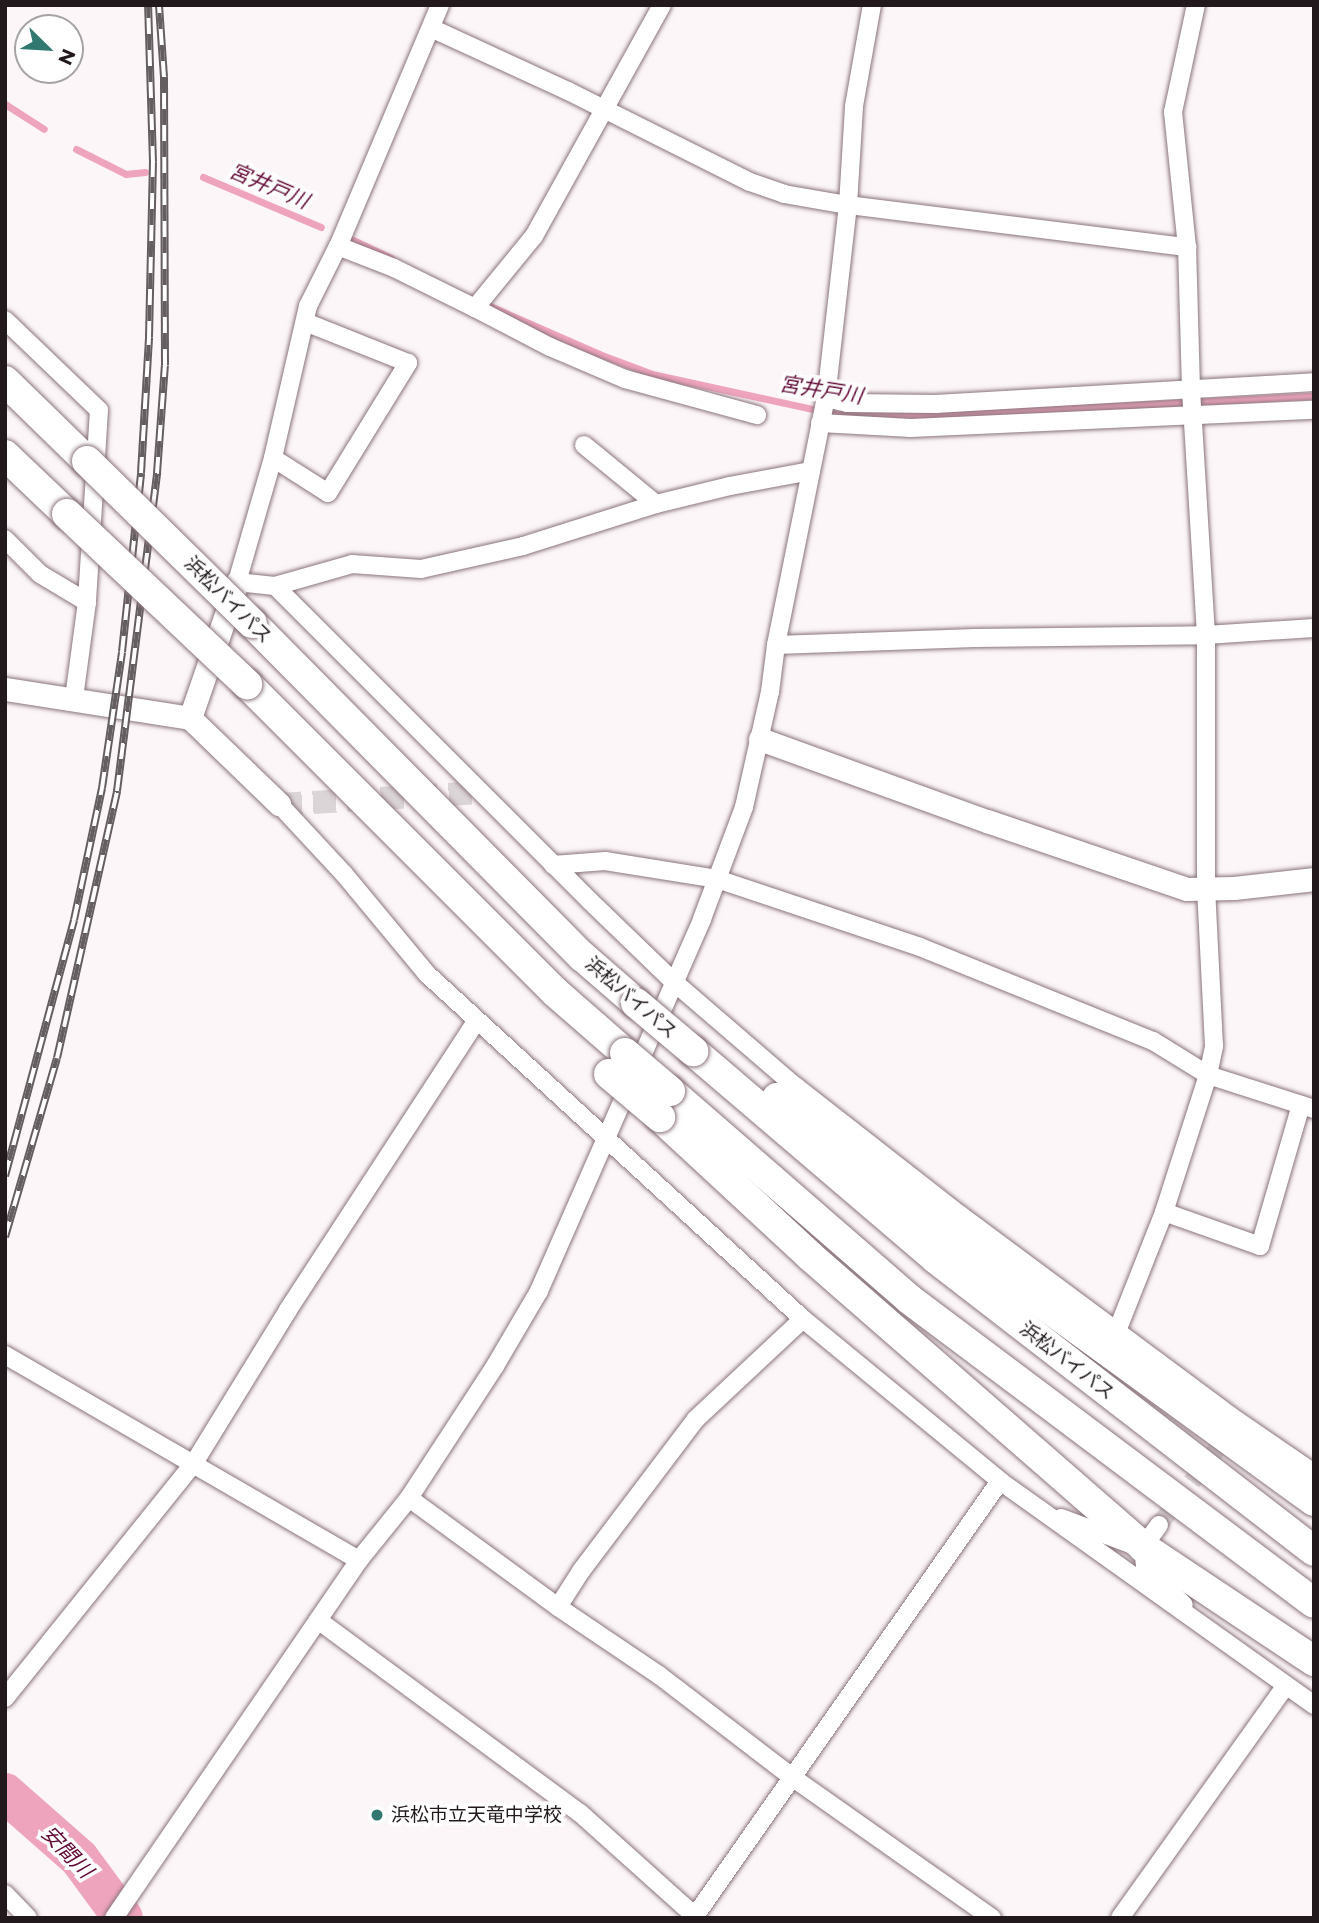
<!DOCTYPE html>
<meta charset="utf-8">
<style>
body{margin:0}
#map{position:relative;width:1319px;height:1923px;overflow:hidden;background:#fcf6f8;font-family:Montserrat,"Noto Sans JP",sans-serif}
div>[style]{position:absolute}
.stream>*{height:7px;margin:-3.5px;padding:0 3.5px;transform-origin:3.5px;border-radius:3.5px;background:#efa4be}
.river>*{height:40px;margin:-20px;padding:0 20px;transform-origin:20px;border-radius:20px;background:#efa4be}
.minor-tunnel>*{height:18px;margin-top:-9px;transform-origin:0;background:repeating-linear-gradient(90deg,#dbd5d7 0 18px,transparent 0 27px)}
.tertiary-tunnel>*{height:23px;margin-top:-11.5px;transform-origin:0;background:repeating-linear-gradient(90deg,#dbd5d7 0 23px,transparent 0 34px)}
.roads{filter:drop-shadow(0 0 2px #8a747b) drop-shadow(0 0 2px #8a747b)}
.minor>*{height:18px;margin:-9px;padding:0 9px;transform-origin:9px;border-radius:9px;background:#fff}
.tertiary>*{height:23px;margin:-11.5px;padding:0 11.5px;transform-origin:11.5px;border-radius:11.5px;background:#fff}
.trunk>*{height:30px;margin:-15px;padding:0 15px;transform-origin:15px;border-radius:15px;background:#fff}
.rail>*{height:8px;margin-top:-4px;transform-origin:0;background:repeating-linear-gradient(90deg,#fff 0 16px,#655e60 0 32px);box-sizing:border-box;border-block:2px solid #655e60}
.bridges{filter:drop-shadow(0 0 2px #8a747b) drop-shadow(0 0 2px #8a747b)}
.trunk-bridge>*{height:30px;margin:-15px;padding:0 15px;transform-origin:15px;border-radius:15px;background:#fff}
.dots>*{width:19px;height:19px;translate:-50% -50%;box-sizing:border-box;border:4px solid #fff;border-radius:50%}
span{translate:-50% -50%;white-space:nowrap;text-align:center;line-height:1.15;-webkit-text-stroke:7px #fff;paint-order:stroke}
.street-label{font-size:19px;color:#21191b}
.poi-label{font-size:19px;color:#21191b}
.left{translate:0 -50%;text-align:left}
.water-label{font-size:21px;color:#620a36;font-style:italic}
.frame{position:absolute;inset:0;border:7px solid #21191b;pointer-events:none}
.north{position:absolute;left:14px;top:14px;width:70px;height:70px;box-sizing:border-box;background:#fff;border:2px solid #a6a3a4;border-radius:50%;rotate:114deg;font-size:19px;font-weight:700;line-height:28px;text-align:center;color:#21191b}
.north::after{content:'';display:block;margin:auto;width:24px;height:32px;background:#317871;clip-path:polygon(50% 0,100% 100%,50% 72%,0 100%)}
</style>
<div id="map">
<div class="stream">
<i style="left:5px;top:104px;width:46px;rotate:32.7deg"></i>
<i style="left:76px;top:149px;width:56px;rotate:26.6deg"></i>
<i style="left:126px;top:174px;width:19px;rotate:-6deg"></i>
<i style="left:203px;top:177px;width:128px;rotate:23deg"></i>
<i style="left:353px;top:240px;width:42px;rotate:25.3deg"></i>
<i style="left:483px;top:303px;width:127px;rotate:23.7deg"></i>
<i style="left:599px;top:354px;width:57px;rotate:20.7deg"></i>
<i style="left:652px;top:374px;width:188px;rotate:12.3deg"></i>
<i style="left:836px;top:414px;width:80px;rotate:1.4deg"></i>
<i style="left:916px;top:416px;width:399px;rotate:-2.9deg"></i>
</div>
<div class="river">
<i style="left:5px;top:1793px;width:98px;rotate:41.3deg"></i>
<i style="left:79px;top:1858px;width:74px;rotate:53.7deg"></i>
</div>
<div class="minor-tunnel">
<i style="left:1159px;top:1525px;width:119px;rotate:-52.8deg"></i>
</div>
<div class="tertiary-tunnel">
<i style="left:279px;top:804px;width:202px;rotate:-3.4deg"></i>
</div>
<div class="roads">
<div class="minor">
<i style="left:440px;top:5px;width:262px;rotate:112.9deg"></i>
<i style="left:338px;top:246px;width:67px;rotate:116.6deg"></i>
<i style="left:308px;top:306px;width:156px;rotate:103deg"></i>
<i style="left:273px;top:458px;width:129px;rotate:106.2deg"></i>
<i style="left:237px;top:582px;width:38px;rotate:6deg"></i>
<i style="left:275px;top:586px;width:445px;rotate:45deg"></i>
<i style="left:590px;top:901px;width:117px;rotate:44deg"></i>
<i style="left:674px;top:982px;width:160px;rotate:40.7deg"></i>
<i style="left:795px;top:1086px;width:208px;rotate:38deg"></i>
<i style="left:959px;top:1214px;width:347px;rotate:36.6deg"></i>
<i style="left:1238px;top:1421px;width:92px;rotate:34.4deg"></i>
<i style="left:431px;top:28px;width:151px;rotate:24.7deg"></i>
<i style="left:568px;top:91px;width:203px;rotate:26.6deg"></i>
<i style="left:750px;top:182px;width:36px;rotate:19deg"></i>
<i style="left:784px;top:194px;width:65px;rotate:9.8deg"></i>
<i style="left:848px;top:205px;width:342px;rotate:7.1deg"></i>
<i style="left:338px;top:246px;width:60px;rotate:21.4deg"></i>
<i style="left:394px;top:268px;width:90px;rotate:26.3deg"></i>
<i style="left:475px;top:308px;width:93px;rotate:-50.7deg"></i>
<i style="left:534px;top:236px;width:264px;rotate:-61deg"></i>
<i style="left:475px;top:308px;width:85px;rotate:27.5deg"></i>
<i style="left:550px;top:347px;width:82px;rotate:23.1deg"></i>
<i style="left:625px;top:379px;width:137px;rotate:15.3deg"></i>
<i style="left:5px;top:320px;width:130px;rotate:43.8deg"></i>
<i style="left:99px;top:410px;width:192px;rotate:93.6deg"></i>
<i style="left:87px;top:602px;width:97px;rotate:97.7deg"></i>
<i style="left:826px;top:398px;width:22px;rotate:13deg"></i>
<i style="left:847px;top:403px;width:88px;rotate:0.7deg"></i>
<i style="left:935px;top:404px;width:380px;rotate:-3.3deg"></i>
<i style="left:820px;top:423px;width:91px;rotate:3.1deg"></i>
<i style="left:911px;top:428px;width:403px;rotate:-2.6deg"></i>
<i style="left:584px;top:445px;width:93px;rotate:39.3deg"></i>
<i style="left:273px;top:458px;width:65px;rotate:32.5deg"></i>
<i style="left:328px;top:493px;width:153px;rotate:-58.4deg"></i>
<i style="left:408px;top:363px;width:111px;rotate:-158.3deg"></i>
<i style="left:5px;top:539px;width:49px;rotate:45deg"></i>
<i style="left:40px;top:574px;width:55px;rotate:30.8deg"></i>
<i style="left:275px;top:586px;width:80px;rotate:-15.9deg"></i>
<i style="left:352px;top:564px;width:69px;rotate:4.1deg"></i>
<i style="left:421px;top:569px;width:105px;rotate:-12.7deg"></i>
<i style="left:523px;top:546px;width:139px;rotate:-17.5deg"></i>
<i style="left:656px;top:504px;width:76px;rotate:-13.7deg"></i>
<i style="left:730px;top:486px;width:82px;rotate:-10.5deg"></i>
<i style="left:776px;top:645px;width:199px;rotate:-2deg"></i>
<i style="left:975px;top:638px;width:231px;rotate:-0.7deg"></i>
<i style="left:1206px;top:635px;width:108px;rotate:-3.7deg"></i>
<i style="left:279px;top:804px;width:96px;rotate:47.1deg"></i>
<i style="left:344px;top:874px;width:130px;rotate:50.3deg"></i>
<i style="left:427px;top:974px;width:510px;rotate:42.54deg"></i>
<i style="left:803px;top:1319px;width:255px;rotate:39.4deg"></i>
<i style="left:1000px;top:1481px;width:386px;rotate:35.5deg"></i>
<i style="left:553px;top:865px;width:52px;rotate:-4.4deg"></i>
<i style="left:605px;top:861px;width:113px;rotate:9.1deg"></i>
<i style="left:717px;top:879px;width:214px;rotate:18.5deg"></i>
<i style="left:920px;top:947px;width:251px;rotate:22deg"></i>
<i style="left:1153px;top:1041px;width:65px;rotate:31.7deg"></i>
<i style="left:1208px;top:1075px;width:111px;rotate:17.8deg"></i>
<i style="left:1164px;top:1212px;width:102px;rotate:19.5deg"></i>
<i style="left:1260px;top:1246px;width:147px;rotate:-73.8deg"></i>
<i style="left:1117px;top:1331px;width:128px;rotate:-68.4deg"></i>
<i style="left:1164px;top:1212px;width:144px;rotate:-72.2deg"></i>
<i style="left:1208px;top:1075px;width:30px;rotate:-78deg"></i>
<i style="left:1214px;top:1046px;width:157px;rotate:-92.9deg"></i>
<i style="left:1206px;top:889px;width:254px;rotate:-90deg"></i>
<i style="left:1206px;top:635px;width:246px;rotate:-93.5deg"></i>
<i style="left:1191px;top:389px;width:142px;rotate:-91.6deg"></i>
<i style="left:1187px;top:247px;width:136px;rotate:-95.9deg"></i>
<i style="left:1173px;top:112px;width:109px;rotate:-77.9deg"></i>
<i style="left:5px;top:1355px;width:409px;rotate:30.1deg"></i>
<i style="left:409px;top:1498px;width:185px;rotate:36.2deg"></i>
<i style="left:558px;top:1607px;width:122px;rotate:34deg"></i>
<i style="left:659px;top:1675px;width:168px;rotate:37.5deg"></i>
<i style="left:792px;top:1777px;width:245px;rotate:35.2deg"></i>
<i style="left:1061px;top:1518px;width:77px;rotate:20.6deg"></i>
<i style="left:1159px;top:1525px;width:27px;rotate:126deg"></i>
<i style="left:1143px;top:1547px;width:20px;rotate:84deg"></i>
<i style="left:1145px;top:1567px;width:54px;rotate:44.3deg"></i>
<i style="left:558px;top:1607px;width:43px;rotate:-57.4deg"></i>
<i style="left:581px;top:1571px;width:191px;rotate:-52.9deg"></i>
<i style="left:696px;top:1419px;width:146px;rotate:-43.1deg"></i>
<i style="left:318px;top:1620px;width:325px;rotate:36.4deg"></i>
<i style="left:580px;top:1813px;width:157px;rotate:41.9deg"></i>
<i style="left:5px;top:1698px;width:302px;rotate:-51.2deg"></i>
<i style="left:194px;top:1463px;width:180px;rotate:-58.4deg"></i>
<i style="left:288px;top:1310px;width:344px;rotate:-56.9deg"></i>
<i style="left:5px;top:1894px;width:33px;rotate:46deg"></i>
<i style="left:695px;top:1916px;width:531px;rotate:-54.96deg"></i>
<i style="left:114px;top:1918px;width:434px;rotate:-55.6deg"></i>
<i style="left:359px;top:1560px;width:80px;rotate:-51.1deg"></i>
<i style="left:409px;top:1498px;width:158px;rotate:-56.9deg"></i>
<i style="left:495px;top:1366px;width:87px;rotate:-59.6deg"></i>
<i style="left:539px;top:1291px;width:406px;rotate:-66.3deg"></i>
<i style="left:702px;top:919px;width:120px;rotate:-69.4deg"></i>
<i style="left:744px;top:807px;width:118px;rotate:-77.3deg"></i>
<i style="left:770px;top:692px;width:47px;rotate:-82.7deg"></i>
<i style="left:776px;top:645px;width:252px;rotate:-78.6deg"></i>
<i style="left:826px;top:398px;width:194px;rotate:-83.5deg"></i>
<i style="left:848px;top:205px;width:99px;rotate:-86.5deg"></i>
<i style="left:854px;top:106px;width:103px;rotate:-79.9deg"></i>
<i style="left:1120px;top:1918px;width:284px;rotate:-54.5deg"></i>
</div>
<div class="tertiary">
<i style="left:5px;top:689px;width:187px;rotate:8.9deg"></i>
<i style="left:190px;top:718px;width:124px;rotate:44deg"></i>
<i style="left:190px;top:718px;width:144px;rotate:-70.9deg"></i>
<i style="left:760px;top:739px;width:241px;rotate:19.9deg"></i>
<i style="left:987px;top:821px;width:211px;rotate:18.8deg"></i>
<i style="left:1187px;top:889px;width:47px;rotate:-1.2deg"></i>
<i style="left:1234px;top:888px;width:81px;rotate:-6.4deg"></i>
</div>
<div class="trunk">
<i style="left:5px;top:381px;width:115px;rotate:44.3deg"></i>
<i style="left:5px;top:455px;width:86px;rotate:43.6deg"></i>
<i style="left:252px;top:623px;width:470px;rotate:45.3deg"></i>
<i style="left:583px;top:957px;width:70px;rotate:41deg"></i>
<i style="left:247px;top:684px;width:436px;rotate:45deg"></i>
<i style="left:555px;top:992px;width:93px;rotate:41.1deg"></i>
<i style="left:693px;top:1051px;width:318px;rotate:40.5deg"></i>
<i style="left:935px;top:1258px;width:479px;rotate:37.7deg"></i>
<i style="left:670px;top:1091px;width:317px;rotate:41deg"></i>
<i style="left:909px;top:1299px;width:506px;rotate:36.89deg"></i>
<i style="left:777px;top:1098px;width:243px;rotate:38.5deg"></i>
<i style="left:967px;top:1249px;width:429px;rotate:36deg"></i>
<i style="left:660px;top:1117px;width:205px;rotate:42.8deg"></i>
<i style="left:810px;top:1256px;width:442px;rotate:41.1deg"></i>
<i style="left:1143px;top:1547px;width:206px;rotate:33.7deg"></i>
</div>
</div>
<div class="rail">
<i style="left:5px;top:1176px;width:265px;rotate:-74.9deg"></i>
<i style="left:74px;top:920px;width:135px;rotate:-78deg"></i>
<i style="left:102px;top:788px;width:137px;rotate:-81.6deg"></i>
<i style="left:122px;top:652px;width:180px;rotate:-83.9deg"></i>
<i style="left:141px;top:473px;width:136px;rotate:-86.6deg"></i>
<i style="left:149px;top:337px;width:175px;rotate:-88.7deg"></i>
<i style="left:153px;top:162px;width:157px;rotate:-91.8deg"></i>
<i style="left:5px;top:1237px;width:186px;rotate:-73.8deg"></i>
<i style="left:57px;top:1058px;width:274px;rotate:-77.3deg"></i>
<i style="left:117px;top:791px;width:321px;rotate:-82.8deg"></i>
<i style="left:157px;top:473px;width:108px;rotate:-85.8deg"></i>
<i style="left:165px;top:365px;width:288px;rotate:-90.2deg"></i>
<i style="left:164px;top:77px;width:72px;rotate:-94deg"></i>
</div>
<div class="bridges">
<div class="trunk-bridge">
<i style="left:87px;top:461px;width:231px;rotate:44.5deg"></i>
<i style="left:67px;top:514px;width:248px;rotate:43.4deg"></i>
<i style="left:636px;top:1003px;width:75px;rotate:40.1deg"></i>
<i style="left:625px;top:1053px;width:59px;rotate:40.2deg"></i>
<i style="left:609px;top:1074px;width:67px;rotate:40.1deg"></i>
</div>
</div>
<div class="dots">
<i style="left:377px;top:1815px;background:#317871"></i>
</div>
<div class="street-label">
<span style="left:228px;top:600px;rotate:45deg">浜松バイパス</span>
<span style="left:631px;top:998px;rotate:41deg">浜松バイパス</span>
<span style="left:1067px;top:1361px;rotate:38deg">浜松バイパス</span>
</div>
<div class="poi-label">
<span class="left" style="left:391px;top:1815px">浜松市立天竜中学校</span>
</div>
<div class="water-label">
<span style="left:269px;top:186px;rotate:23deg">宮井戸川</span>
<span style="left:821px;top:390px;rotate:9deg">宮井戸川</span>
<span style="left:67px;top:1852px;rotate:46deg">安間川</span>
</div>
<div class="frame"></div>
<div class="north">N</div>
</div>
